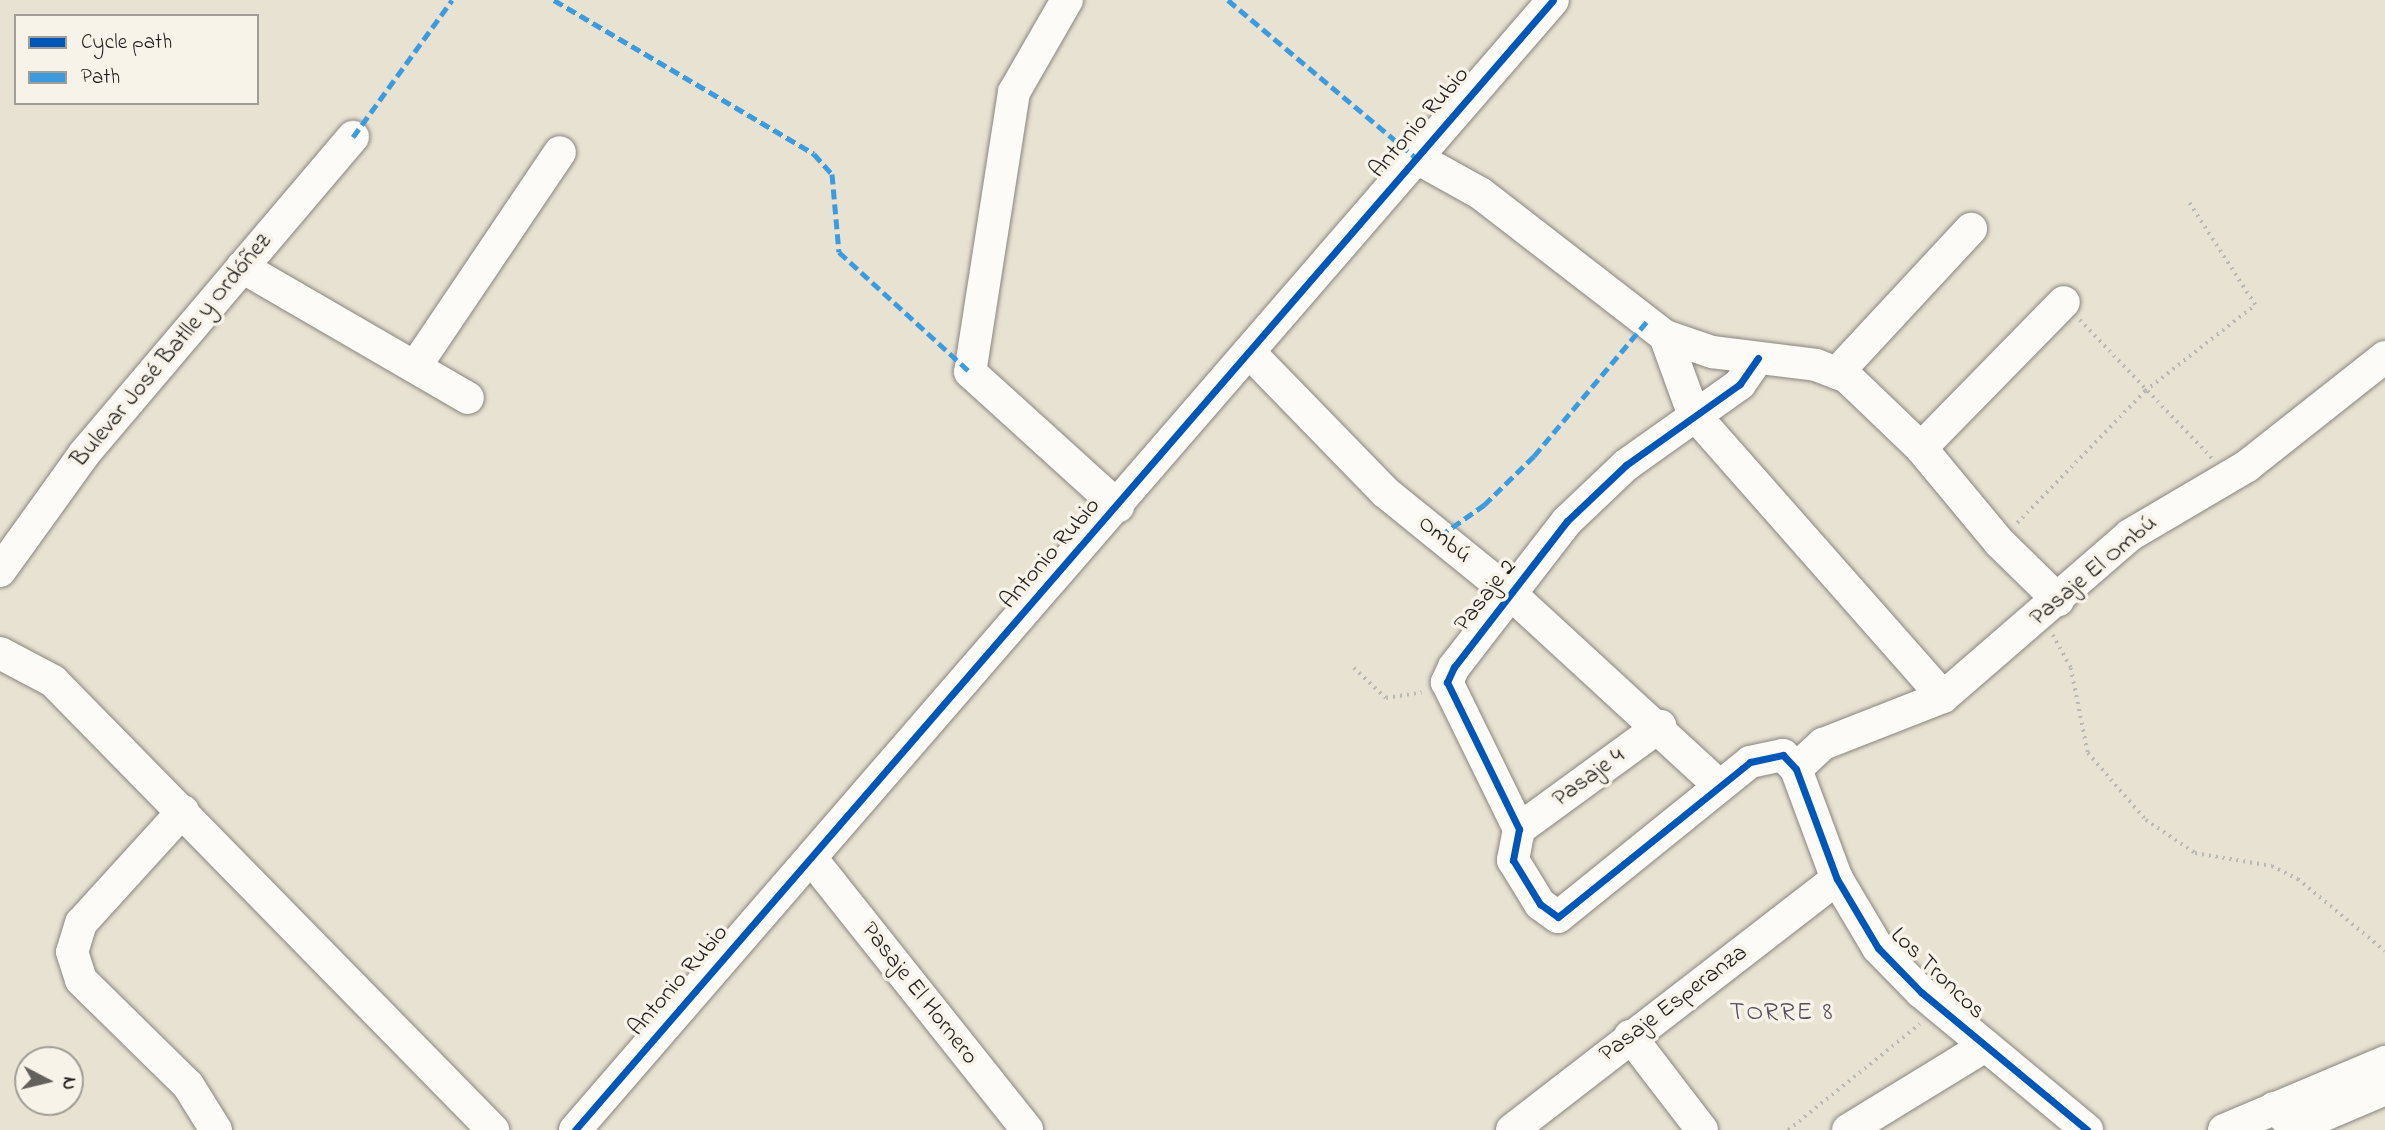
<!DOCTYPE html>
<meta charset="utf-8">
<style>
body{margin:0}
#map{position:relative;width:2385px;height:1130px;overflow:hidden;background:#e8e2d3;font-family:"Indie Flower",sans-serif}
div>[style]{position:absolute}
.path>*{height:3.5px;margin-top:-1.75px;transform-origin:0;background:repeating-linear-gradient(90deg,#b8b8b5 0 2px,transparent 0 7px)}
.roads{filter:drop-shadow(0 0 2px #88857e) drop-shadow(0 0 2px #88857e)}
.minor>*{height:32px;margin:-16px;padding:0 16px;transform-origin:16px;border-radius:16px;background:#fcfbf8}
.quiet>*{height:5px;margin-top:-2.5px;transform-origin:0;background:repeating-linear-gradient(90deg,#3c9bdf 0 10px,transparent 0 15px)}
.cycleway>*{height:7px;margin:-3.5px;padding:0 3.5px;transform-origin:3.5px;border-radius:3.5px;background:#0057b8}
span{translate:-50% -50%;white-space:nowrap;text-align:center;line-height:1.15;-webkit-text-stroke:7px #f7f3e8;paint-order:stroke}
.street-label{font-size:24px;color:#1c1c1c}
.neighbourhood-label{font-size:26px;color:#564d5c;letter-spacing:2px}
.legend{position:absolute;left:14px;top:14px;width:245px;height:91px;box-sizing:border-box;background:#f7f3e8;border:2px solid #9f9d96;margin:0;padding:9px 12px;list-style:none;font-size:21px;color:#1c1c1c}
.legend li{display:flex;align-items:center;gap:14px;height:35px}
.legend b{width:35px;border:2px solid #9f9d96}
.north{position:absolute;left:14px;top:1046px;width:70px;height:70px;box-sizing:border-box;background:#f7f3e8;border:2px solid #9f9d96;border-radius:50%;rotate:97deg;font-size:19px;font-weight:700;line-height:28px;text-align:center;color:#1c1c1c}
.north::after{content:'';display:block;margin:auto;width:24px;height:32px;background:#63615c;clip-path:polygon(50% 0,100% 100%,50% 72%,0 100%)}
</style>
<div id="map">
<div class="path">
<i style="left:2080px;top:320px;width:191px;rotate:46.3deg"></i>
<i style="left:2017px;top:523px;width:184px;rotate:-45.9deg"></i>
<i style="left:2145px;top:391px;width:140px;rotate:-38deg"></i>
<i style="left:2255px;top:305px;width:125px;rotate:-122.9deg"></i>
<i style="left:2053px;top:635px;width:38px;rotate:61deg"></i>
<i style="left:2071px;top:668px;width:87px;rotate:78.7deg"></i>
<i style="left:2088px;top:753px;width:89px;rotate:49.1deg"></i>
<i style="left:2146px;top:820px;width:59px;rotate:34deg"></i>
<i style="left:2195px;top:853px;width:78px;rotate:9.6deg"></i>
<i style="left:2272px;top:866px;width:29px;rotate:27deg"></i>
<i style="left:2298px;top:879px;width:113px;rotate:39.6deg"></i>
<i style="left:1354px;top:668px;width:44px;rotate:43.2deg"></i>
<i style="left:1386px;top:698px;width:36px;rotate:-9deg"></i>
<i style="left:1788px;top:1130px;width:169px;rotate:-38.8deg"></i>
</div>
<div class="roads">
<div class="minor">
<i style="left:1067px;top:0;width:106px;rotate:119.9deg"></i>
<i style="left:1014px;top:92px;width:283px;rotate:98.9deg"></i>
<i style="left:970px;top:372px;width:200px;rotate:42.2deg"></i>
<i style="left:1415px;top:157px;width:74px;rotate:29deg"></i>
<i style="left:1480px;top:193px;width:234px;rotate:37.7deg"></i>
<i style="left:1665px;top:336px;width:50px;rotate:18.8deg"></i>
<i style="left:1712px;top:352px;width:105px;rotate:7.1deg"></i>
<i style="left:1816px;top:365px;width:33px;rotate:21deg"></i>
<i style="left:1847px;top:377px;width:103px;rotate:43.8deg"></i>
<i style="left:1921px;top:448px;width:122px;rotate:50.3deg"></i>
<i style="left:1999px;top:542px;width:83px;rotate:44.5deg"></i>
<i style="left:242px;top:267px;width:261px;rotate:30.1deg"></i>
<i style="left:1665px;top:336px;width:82px;rotate:70deg"></i>
<i style="left:1693px;top:413px;width:378px;rotate:48.6deg"></i>
<i style="left:1249px;top:352px;width:195px;rotate:45.8deg"></i>
<i style="left:1385px;top:492px;width:164px;rotate:39deg"></i>
<i style="left:1512px;top:595px;width:282px;rotate:42.6deg"></i>
<i style="left:1758px;top:358px;width:32px;rotate:125deg"></i>
<i style="left:1740px;top:384px;width:140px;rotate:144.6deg"></i>
<i style="left:1626px;top:465px;width:81px;rotate:136.5deg"></i>
<i style="left:1567px;top:521px;width:185px;rotate:127.7deg"></i>
<i style="left:1454px;top:667px;width:17px;rotate:115deg"></i>
<i style="left:1447px;top:682px;width:164px;rotate:63.9deg"></i>
<i style="left:1519px;top:829px;width:32px;rotate:101deg"></i>
<i style="left:1513px;top:860px;width:52px;rotate:58.5deg"></i>
<i style="left:1540px;top:904px;width:22px;rotate:36deg"></i>
<i style="left:1558px;top:917px;width:247px;rotate:-38.9deg"></i>
<i style="left:1750px;top:762px;width:34px;rotate:-12deg"></i>
<i style="left:1783px;top:755px;width:19px;rotate:47deg"></i>
<i style="left:1796px;top:769px;width:117px;rotate:69.6deg"></i>
<i style="left:1837px;top:879px;width:80px;rotate:59.3deg"></i>
<i style="left:1878px;top:948px;width:62px;rotate:45.7deg"></i>
<i style="left:1921px;top:992px;width:216px;rotate:39.7deg"></i>
<i style="left:415px;top:367px;width:259px;rotate:-56deg"></i>
<i style="left:1837px;top:373px;width:197px;rotate:-47.1deg"></i>
<i style="left:1921px;top:448px;width:204px;rotate:-45.6deg"></i>
<i style="left:0;top:571px;width:144px;rotate:-54.3deg"></i>
<i style="left:84px;top:454px;width:416px;rotate:-49.7deg"></i>
<i style="left:0;top:653px;width:60px;rotate:27.8deg"></i>
<i style="left:53px;top:681px;width:629px;rotate:45.58deg"></i>
<i style="left:1796px;top:769px;width:37px;rotate:-43deg"></i>
<i style="left:1823px;top:744px;width:129px;rotate:-21.4deg"></i>
<i style="left:1943px;top:697px;width:247px;rotate:-40.9deg"></i>
<i style="left:2130px;top:535px;width:136px;rotate:-30.5deg"></i>
<i style="left:2247px;top:466px;width:176px;rotate:-38.3deg"></i>
<i style="left:183px;top:811px;width:151px;rotate:132.3deg"></i>
<i style="left:81px;top:923px;width:30px;rotate:107deg"></i>
<i style="left:72px;top:952px;width:29px;rotate:72deg"></i>
<i style="left:81px;top:980px;width:150px;rotate:44.5deg"></i>
<i style="left:188px;top:1085px;width:53px;rotate:58.1deg"></i>
<i style="left:1519px;top:829px;width:175px;rotate:-36.1deg"></i>
<i style="left:811px;top:858px;width:347px;rotate:51.5deg"></i>
<i style="left:1630px;top:1036px;width:118px;rotate:52.5deg"></i>
<i style="left:2274px;top:1108px;width:29px;rotate:41deg"></i>
<i style="left:2296px;top:1127px;width:97px;rotate:-23.1deg"></i>
<i style="left:575px;top:1130px;width:1494px;rotate:-49.12deg"></i>
<i style="left:1512px;top:1130px;width:411px;rotate:-37.7deg"></i>
<i style="left:1848px;top:1130px;width:161px;rotate:-31.5deg"></i>
<i style="left:2224px;top:1130px;width:175px;rotate:-22.9deg"></i>
</div>
</div>
<div class="quiet">
<i style="left:554px;top:0;width:302px;rotate:30.6deg"></i>
<i style="left:814px;top:154px;width:27px;rotate:48deg"></i>
<i style="left:832px;top:174px;width:78px;rotate:84.9deg"></i>
<i style="left:839px;top:252px;width:178px;rotate:42.5deg"></i>
<i style="left:1228px;top:0;width:244px;rotate:40deg"></i>
<i style="left:353px;top:137px;width:169px;rotate:-54.1deg"></i>
<i style="left:1440px;top:536px;width:54px;rotate:-35.2deg"></i>
<i style="left:1484px;top:505px;width:70px;rotate:-44.4deg"></i>
<i style="left:1534px;top:456px;width:177px;rotate:-50deg"></i>
</div>
<div class="cycleway">
<i style="left:1758px;top:358px;width:32px;rotate:125deg"></i>
<i style="left:1740px;top:384px;width:140px;rotate:144.6deg"></i>
<i style="left:1626px;top:465px;width:81px;rotate:136.5deg"></i>
<i style="left:1567px;top:521px;width:185px;rotate:127.7deg"></i>
<i style="left:1454px;top:667px;width:17px;rotate:115deg"></i>
<i style="left:1447px;top:682px;width:164px;rotate:63.9deg"></i>
<i style="left:1519px;top:829px;width:32px;rotate:101deg"></i>
<i style="left:1513px;top:860px;width:52px;rotate:58.5deg"></i>
<i style="left:1540px;top:904px;width:22px;rotate:36deg"></i>
<i style="left:1558px;top:917px;width:247px;rotate:-38.9deg"></i>
<i style="left:1750px;top:762px;width:34px;rotate:-12deg"></i>
<i style="left:1783px;top:755px;width:19px;rotate:47deg"></i>
<i style="left:1796px;top:769px;width:117px;rotate:69.6deg"></i>
<i style="left:1837px;top:879px;width:80px;rotate:59.3deg"></i>
<i style="left:1878px;top:948px;width:62px;rotate:45.7deg"></i>
<i style="left:1921px;top:992px;width:216px;rotate:39.7deg"></i>
<i style="left:575px;top:1130px;width:1494px;rotate:-49.12deg"></i>
</div>
<div class="street-label">
<span style="left:1420px;top:123px;rotate:-49deg">Antonio Rubio</span>
<span style="left:172px;top:351px;rotate:-50deg">Bulevar José Batlle y Ordóñez</span>
<span style="left:1444px;top:540px;rotate:39deg">Ombú</span>
<span style="left:1051px;top:554px;rotate:-49deg">Antonio Rubio</span>
<span style="left:2094px;top:571px;rotate:-40deg">Pasaje El Ombú</span>
<span style="left:1486px;top:596px;rotate:-52deg">Pasaje 2</span>
<span style="left:1589px;top:778px;rotate:-36deg">Pasaje 4</span>
<span style="left:1937px;top:974px;rotate:44deg">Los Troncos</span>
<span style="left:679px;top:981px;rotate:-49deg">Antonio Rubio</span>
<span style="left:919px;top:994px;rotate:52deg">Pasaje El Hornero</span>
<span style="left:1674px;top:1004px;rotate:-37deg">Pasaje Esperanza</span>
</div>
<div class="neighbourhood-label">
<span style="left:1782px;top:1014px">TORRE 8</span>
</div>
<ul class="legend">
<li><b style="height:9px;background:#0057b8"></b>Cycle path</li>
<li><b style="height:9px;background:#3c9bdf"></b>Path</li>
</ul>
<div class="north">N</div>
</div>
